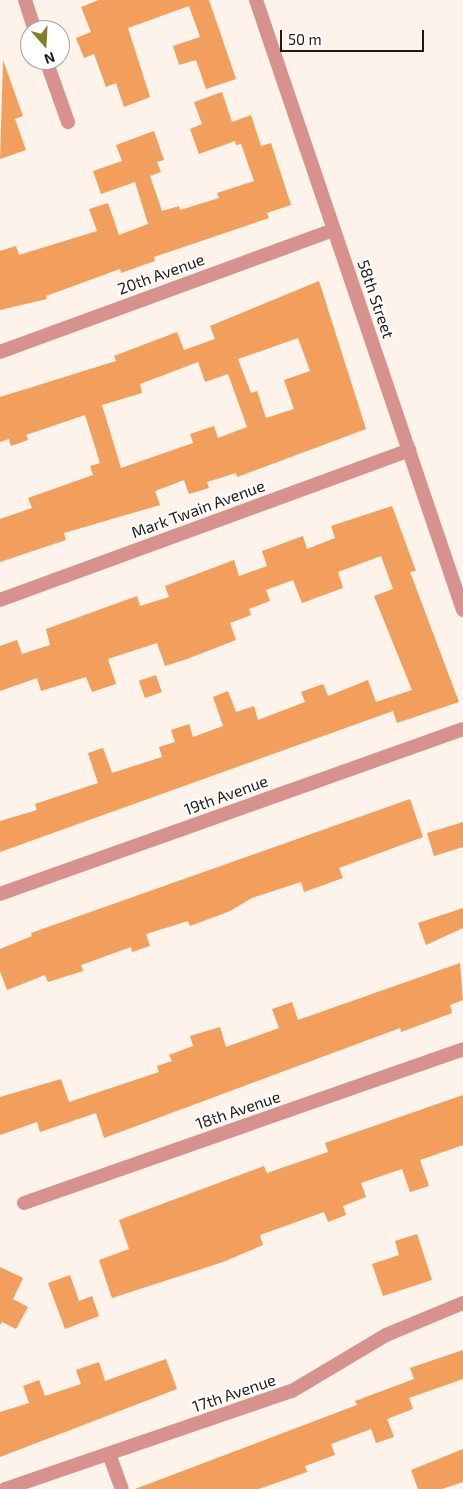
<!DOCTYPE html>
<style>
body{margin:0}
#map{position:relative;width:463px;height:1489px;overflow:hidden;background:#fef3eb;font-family:"Exo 2",sans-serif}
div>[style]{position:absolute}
.building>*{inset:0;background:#f29f5d;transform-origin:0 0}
.minor>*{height:14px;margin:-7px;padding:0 7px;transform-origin:7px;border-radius:7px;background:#d8928e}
span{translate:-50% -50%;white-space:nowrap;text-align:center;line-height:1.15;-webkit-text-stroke:4px #fff;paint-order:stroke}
.street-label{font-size:16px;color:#221913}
.north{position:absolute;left:20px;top:20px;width:50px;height:50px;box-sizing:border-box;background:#fff;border:1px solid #a7a3a1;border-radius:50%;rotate:161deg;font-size:14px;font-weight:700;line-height:20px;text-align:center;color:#221913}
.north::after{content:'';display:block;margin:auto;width:18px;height:22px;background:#817f27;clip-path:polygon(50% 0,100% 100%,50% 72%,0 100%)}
.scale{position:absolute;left:280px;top:30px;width:144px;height:22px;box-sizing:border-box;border:2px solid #221913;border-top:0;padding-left:6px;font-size:15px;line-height:18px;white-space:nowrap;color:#221913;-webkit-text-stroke:4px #fff;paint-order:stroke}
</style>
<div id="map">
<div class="building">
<i style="clip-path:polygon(99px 0,209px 0,236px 79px,206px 89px,196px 60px,179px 65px,173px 46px,200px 37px,189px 6px,128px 28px,150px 97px,124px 107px,116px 83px,106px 87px,94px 54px,84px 58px,76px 38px,91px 32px,81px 7px)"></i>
<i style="clip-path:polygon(3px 60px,23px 116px,15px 119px,26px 150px,0 159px)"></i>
<i style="clip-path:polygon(222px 92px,232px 122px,251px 115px,261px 146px,271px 143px,291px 205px,267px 213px,269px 218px,154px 257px,155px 261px,121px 273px,120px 269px,46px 296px,47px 299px,0 310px,0 251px,16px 246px,19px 255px,97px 231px,89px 209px,108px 203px,119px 235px,148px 224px,135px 182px,101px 194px,93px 171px,122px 161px,116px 145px,154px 131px,164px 160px,157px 162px,161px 172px,150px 176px,162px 211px,179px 206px,180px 210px,219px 198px,217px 193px,254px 181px,241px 144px,236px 145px,235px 141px,199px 154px,190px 129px,202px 124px,194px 102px)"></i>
<i style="clip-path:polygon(evenodd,319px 281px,366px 429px,237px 477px,236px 473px,207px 482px,209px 488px,189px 494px,184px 480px,155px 491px,160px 505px,64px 533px,66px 540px,0 562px,0 519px,32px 508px,28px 498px,93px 475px,90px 466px,100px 463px,85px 415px,26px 435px,28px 440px,11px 446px,9px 439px,0 442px,0 397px,116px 361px,114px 356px,177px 332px,184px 350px,215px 339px,210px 326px,319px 281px,298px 338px,310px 371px,284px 380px,294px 409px,266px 418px,257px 391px,251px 393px,238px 359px,298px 338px,319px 281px,198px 362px,205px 382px,228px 374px,247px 427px,218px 438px,214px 426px,190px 434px,193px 443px,121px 468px,102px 405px,142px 393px,140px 384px,198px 362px)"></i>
<i style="clip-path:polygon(392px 506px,416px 571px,410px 572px,459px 702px,397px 723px,393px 711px,0 852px,0 821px,37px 810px,35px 804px,98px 783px,88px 753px,103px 748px,112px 773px,162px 757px,159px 747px,175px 742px,171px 730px,189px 724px,193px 737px,223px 726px,213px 697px,228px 691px,236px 712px,254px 706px,258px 720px,305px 702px,301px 692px,323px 684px,328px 696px,368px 680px,376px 702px,412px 690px,374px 596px,393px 589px,381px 556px,338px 572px,343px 588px,302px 603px,293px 580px,266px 590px,270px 601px,249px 609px,251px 615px,230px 623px,236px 640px,187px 659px,165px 666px,157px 643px,108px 659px,116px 684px,92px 692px,86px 677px,41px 691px,37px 678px,0 691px,0 646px,17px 640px,22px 654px,50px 645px,46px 629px,137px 596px,140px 606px,169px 597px,165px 586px,234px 560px,239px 576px,267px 566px,262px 551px,303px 536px,307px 549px,335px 538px,331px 526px)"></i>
<i style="left:156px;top:675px;width:18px;height:18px;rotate:71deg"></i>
<i style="clip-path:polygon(410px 799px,423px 837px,339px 868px,343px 878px,304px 892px,301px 882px,252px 898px,230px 911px,190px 926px,188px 921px,146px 934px,150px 946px,132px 952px,131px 947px,81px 965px,83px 971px,48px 982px,45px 975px,7px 990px,0 971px,0 949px,32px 936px,31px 933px)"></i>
<i style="clip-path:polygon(463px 822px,463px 847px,434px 856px,427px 833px)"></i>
<i style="clip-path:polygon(463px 908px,463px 928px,426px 945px,418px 923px)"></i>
<i style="clip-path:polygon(460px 963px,463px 1000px,450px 1005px,452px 1013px,401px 1032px,400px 1028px,104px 1138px,96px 1113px,40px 1132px,37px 1122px,0 1135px,0 1097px,61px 1079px,69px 1102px,159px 1072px,157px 1066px,172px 1061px,169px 1055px,193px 1046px,190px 1036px,220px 1027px,226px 1047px,279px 1028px,272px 1009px,292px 1002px,298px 1020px)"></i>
<i style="clip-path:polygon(463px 1095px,463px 1145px,420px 1160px,429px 1186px,410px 1192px,402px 1169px,361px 1183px,366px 1197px,343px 1206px,346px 1215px,328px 1222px,324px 1212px,260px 1235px,263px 1245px,223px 1262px,112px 1298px,99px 1260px,129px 1249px,119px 1220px,264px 1166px,267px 1173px,328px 1152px,325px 1143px)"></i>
<i style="clip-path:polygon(417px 1234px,432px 1280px,383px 1296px,372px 1264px,399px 1255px,395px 1241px)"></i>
<i style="clip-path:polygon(0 1267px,23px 1278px,13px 1299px,28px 1307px,16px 1329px,2px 1322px,0 1325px)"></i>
<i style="clip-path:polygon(70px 1275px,79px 1301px,92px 1296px,99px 1316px,65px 1329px,48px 1283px)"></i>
<i style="clip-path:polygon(463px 1350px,463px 1379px,409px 1398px,413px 1409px,387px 1419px,394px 1437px,376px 1443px,371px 1429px,331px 1444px,335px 1455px,305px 1466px,307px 1472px,259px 1489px,135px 1489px,357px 1405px,355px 1401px,414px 1379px,410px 1368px)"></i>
<i style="clip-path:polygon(166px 1359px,177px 1389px,0 1457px,0 1412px,29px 1403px,23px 1386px,39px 1380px,45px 1396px,81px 1384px,76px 1370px,99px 1362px,105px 1381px)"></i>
<i style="clip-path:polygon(463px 1449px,463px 1482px,442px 1489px,418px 1489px,411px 1470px)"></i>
</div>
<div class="minor">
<i style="left:25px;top:0;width:32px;rotate:72deg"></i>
<i style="left:256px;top:0;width:644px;rotate:71.26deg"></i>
<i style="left:46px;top:60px;width:66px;rotate:70.5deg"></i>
<i style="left:0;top:352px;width:355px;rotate:-20.1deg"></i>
<i style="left:0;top:600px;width:436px;rotate:-20.1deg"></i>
<i style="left:0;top:894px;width:492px;rotate:-19.6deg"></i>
<i style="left:24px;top:1203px;width:465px;rotate:-19.3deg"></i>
<i style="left:109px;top:1454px;width:37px;rotate:70deg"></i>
<i style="left:5px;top:1489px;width:303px;rotate:-18.9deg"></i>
<i style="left:292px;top:1391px;width:109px;rotate:-30.8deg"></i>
<i style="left:386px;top:1335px;width:83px;rotate:-22.6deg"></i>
</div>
<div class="street-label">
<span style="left:161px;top:274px;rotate:-20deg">20th Avenue</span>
<span style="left:376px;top:299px;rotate:71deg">58th Street</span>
<span style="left:198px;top:509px;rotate:-20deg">Mark Twain Avenue</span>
<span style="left:226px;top:795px;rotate:-20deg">19th Avenue</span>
<span style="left:238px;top:1110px;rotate:-19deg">18th Avenue</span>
<span style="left:234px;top:1393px;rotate:-19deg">17th Avenue</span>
</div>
<div class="north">N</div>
<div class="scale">50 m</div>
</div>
